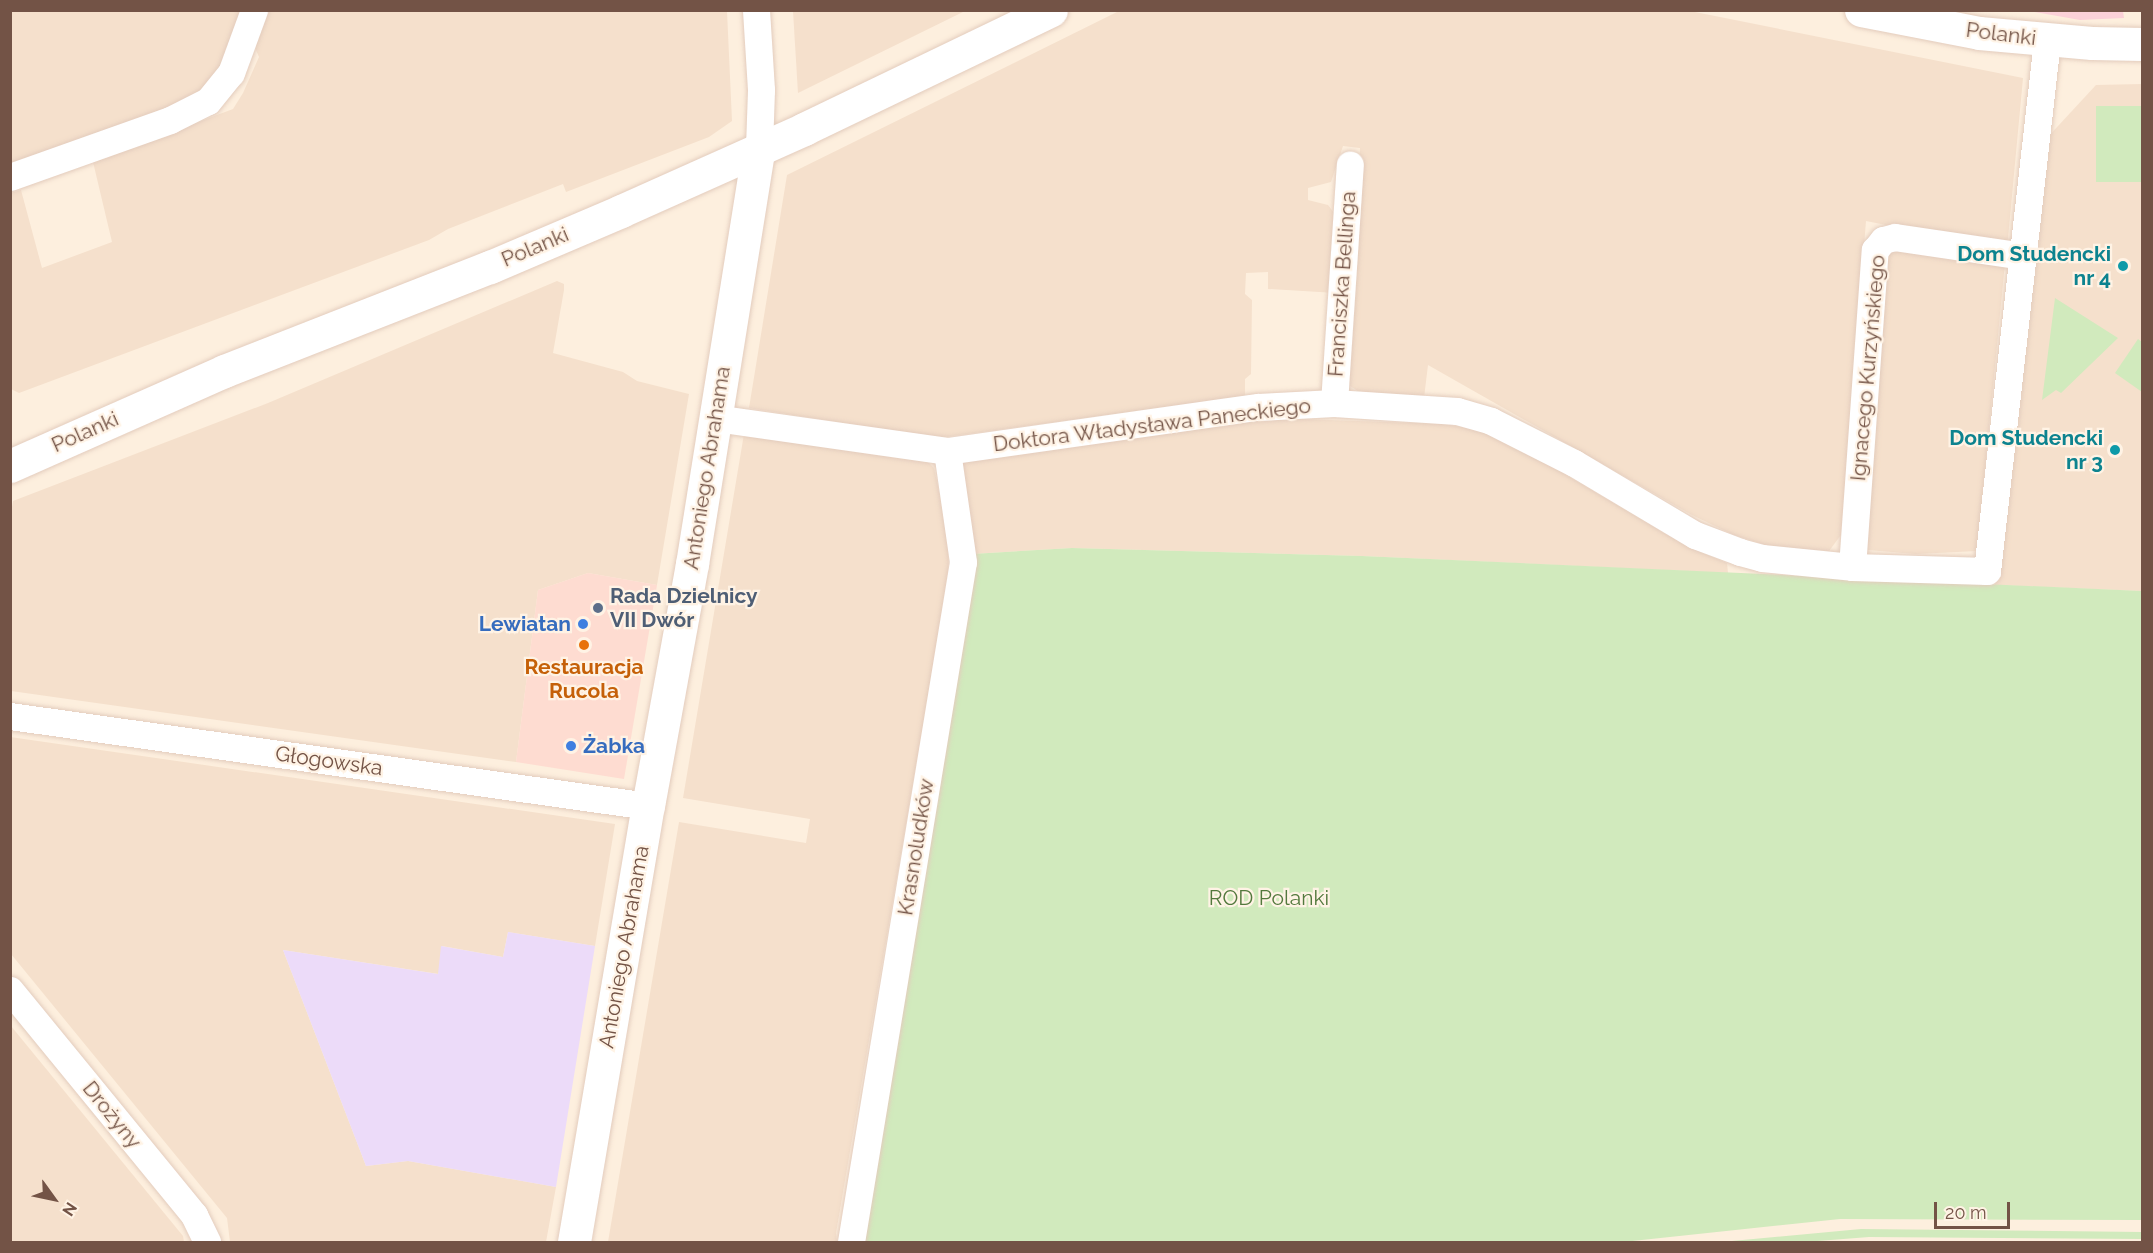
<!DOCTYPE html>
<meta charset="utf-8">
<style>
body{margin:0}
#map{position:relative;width:2153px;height:1253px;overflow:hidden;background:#fdefde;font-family:Raleway,sans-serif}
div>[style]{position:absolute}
.residential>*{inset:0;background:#f5e0cc}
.commercial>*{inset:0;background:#fedcd1}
.education>*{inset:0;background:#ecdbf9}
.medical>*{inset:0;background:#fbd1d8}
.green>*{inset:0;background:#d1eabd;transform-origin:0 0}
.roads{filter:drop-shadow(0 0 2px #e3ccbd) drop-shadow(0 0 2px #e3ccbd)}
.minor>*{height:27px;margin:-13.5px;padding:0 13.5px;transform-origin:13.5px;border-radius:13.5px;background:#fff}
.tertiary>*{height:33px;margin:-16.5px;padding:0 16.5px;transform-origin:16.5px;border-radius:16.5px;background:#fff}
.dots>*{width:16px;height:16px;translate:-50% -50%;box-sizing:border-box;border:3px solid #fff3e5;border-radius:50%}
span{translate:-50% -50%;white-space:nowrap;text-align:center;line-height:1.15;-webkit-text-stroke:4.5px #fff3e5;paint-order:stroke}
.street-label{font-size:21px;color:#735346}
.culture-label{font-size:21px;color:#0d838f;font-weight:700}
.right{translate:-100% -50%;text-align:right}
.service-label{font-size:21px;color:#4e5e75;font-weight:700}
.left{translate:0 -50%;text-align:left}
.shop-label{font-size:21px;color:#366cbe;font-weight:700}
.food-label{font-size:21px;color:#c56008;font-weight:700}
.park-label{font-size:21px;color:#53793d}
.frame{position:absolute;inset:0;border:12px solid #735346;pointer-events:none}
.north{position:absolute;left:24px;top:1169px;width:60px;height:60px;-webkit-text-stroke:4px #fff3e5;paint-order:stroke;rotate:123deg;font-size:16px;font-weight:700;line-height:24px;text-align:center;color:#735346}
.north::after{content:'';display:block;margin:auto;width:21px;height:27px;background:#735346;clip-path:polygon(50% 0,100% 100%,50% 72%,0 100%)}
.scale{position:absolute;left:1934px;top:1202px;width:76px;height:27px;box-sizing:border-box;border:3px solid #735346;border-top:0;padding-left:8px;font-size:18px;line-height:21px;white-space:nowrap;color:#735346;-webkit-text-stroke:4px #fff3e5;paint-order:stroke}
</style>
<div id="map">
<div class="residential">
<i style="clip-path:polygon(10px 11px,241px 11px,220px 69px,196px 94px,164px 111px,11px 165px)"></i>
<i style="clip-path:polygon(266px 11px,727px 11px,732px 121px,709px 137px,566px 192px,563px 184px,448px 229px,429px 240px,19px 393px,11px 389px,11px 193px,21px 190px,42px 268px,112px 242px,93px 162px,233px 109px,243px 93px,259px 57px,253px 43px)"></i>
<i style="clip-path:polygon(793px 11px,793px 10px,965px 11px,798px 93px)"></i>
<i style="clip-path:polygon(1119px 11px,1690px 11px,2023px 78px,2007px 249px,1866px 221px,1841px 535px,1829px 551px,1772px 547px,1734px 535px,1692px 515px,1428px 365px,1424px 398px,1358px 391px,1350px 386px,1346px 379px,1360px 148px,1343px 146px,1331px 182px,1308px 188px,1308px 200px,1328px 205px,1338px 218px,1336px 293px,1268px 289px,1268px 272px,1246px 273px,1245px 294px,1252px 300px,1251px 374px,1245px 379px,1245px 396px,937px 438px,749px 408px,787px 175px)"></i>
<i style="clip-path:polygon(2142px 84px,2142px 591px,1995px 585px,2046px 139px,2096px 85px)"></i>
<i style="clip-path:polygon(1892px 245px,2005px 263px,1977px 551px,1916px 554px,1868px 550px,1863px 541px,1880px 268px)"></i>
<i style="clip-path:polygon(557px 281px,564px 284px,564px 290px,553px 353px,623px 372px,637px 381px,689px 394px,657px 585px,588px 573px,538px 590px,516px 762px,11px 691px,10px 519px,13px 501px,268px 403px)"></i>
<i style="clip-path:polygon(1267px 418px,1444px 424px,1473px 429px,1501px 440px,1556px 469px,1686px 546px,1727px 563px,1728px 573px,1362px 556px,1072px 548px,971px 554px,961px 464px,966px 460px)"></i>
<i style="clip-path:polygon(744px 434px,927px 461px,934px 468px,949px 539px,948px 571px,929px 689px,836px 1233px,837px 1242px,608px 1242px,679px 822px,806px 843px,810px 819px,683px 798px)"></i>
<i style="clip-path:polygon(10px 737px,615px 824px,595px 946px,508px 932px,503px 957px,442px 946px,439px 974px,283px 950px,366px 1166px,408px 1161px,556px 1187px,546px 1242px,230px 1242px,227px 1218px,11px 954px)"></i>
<i style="clip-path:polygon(11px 1026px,183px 1236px,184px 1242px,11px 1242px)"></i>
</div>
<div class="commercial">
<i style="clip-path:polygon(588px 573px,657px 585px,624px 779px,516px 762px,538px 590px)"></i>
</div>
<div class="education">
<i style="clip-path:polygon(508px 932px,595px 946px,556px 1187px,408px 1161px,366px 1166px,283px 950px,438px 974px,441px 946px,503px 957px)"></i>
</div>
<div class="medical">
<i style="clip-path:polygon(2029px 11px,2123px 11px,2124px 18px,2080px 20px)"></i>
</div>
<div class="green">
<i style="left:2142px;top:106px;width:76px;height:46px;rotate:90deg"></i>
<i style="clip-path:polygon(2055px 298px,2118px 338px,2061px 393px,2056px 390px,2042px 400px)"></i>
<i style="clip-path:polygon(2138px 339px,2142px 342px,2142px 392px,2115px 373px)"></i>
<i style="clip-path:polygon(1072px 548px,1362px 556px,2142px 591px,2142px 1220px,1840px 1219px,1623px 1242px,861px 1242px,972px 554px)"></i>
<i style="clip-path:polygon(1861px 1229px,2142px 1232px,2142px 1239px,1869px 1237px,1805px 1242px,1721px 1242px)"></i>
</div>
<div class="roads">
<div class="minor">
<i style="left:756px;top:10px;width:80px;rotate:86.4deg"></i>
<i style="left:761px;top:90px;width:58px;rotate:92deg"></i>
<i style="left:10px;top:177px;width:170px;rotate:-19.6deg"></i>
<i style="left:170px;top:120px;width:42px;rotate:-26.6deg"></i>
<i style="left:208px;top:101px;width:36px;rotate:-51deg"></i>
<i style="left:231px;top:73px;width:67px;rotate:-69.9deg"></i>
<i style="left:1334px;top:403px;width:239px;rotate:-86.2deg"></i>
<i style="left:715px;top:418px;width:234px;rotate:8.1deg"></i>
<i style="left:947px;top:451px;width:314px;rotate:-8.1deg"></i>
<i style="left:1258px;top:407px;width:76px;rotate:-3deg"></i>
<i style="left:1334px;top:403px;width:123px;rotate:3.7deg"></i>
<i style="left:1457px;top:411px;width:35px;rotate:16deg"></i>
<i style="left:1491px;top:421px;width:93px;rotate:26.8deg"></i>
<i style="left:1574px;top:463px;width:141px;rotate:30.8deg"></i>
<i style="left:1695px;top:535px;width:48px;rotate:20.7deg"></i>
<i style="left:1740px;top:552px;width:23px;rotate:15deg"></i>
<i style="left:1762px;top:558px;width:90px;rotate:5.7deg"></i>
<i style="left:1852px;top:567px;width:135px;rotate:1.7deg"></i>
<i style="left:1987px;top:571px;width:534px;rotate:-83.55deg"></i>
<i style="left:1852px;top:567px;width:318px;rotate:-85.9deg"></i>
<i style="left:1875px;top:250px;width:13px;rotate:-51deg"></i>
<i style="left:1883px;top:240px;width:12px;rotate:-14deg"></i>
<i style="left:1895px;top:237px;width:129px;rotate:8.4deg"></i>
<i style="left:10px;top:716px;width:644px;rotate:8.03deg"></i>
<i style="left:10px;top:990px;width:291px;rotate:50.7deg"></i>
<i style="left:194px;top:1215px;width:30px;rotate:64deg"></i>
<i style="left:851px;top:1242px;width:689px;rotate:-80.65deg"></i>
<i style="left:963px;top:562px;width:112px;rotate:-98.2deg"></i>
</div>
<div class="tertiary">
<i style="left:1861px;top:10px;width:120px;rotate:11deg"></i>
<i style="left:1979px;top:33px;width:113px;rotate:5.1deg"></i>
<i style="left:2092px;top:43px;width:50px;rotate:1.1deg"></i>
<i style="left:10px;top:466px;width:234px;rotate:-23.9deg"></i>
<i style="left:224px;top:371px;width:286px;rotate:-21.4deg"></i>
<i style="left:490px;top:267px;width:142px;rotate:-23.1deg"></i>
<i style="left:621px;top:211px;width:201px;rotate:-24.1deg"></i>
<i style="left:804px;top:129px;width:274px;rotate:-25.7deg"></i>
<i style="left:574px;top:1242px;width:442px;rotate:-80.4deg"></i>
<i style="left:648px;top:806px;width:246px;rotate:-79.7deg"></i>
<i style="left:692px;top:564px;width:421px;rotate:-80.9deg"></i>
</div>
</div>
<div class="dots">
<i style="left:2123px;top:266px;background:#0f9aa8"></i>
<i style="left:2115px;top:450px;background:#0f9aa8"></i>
<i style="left:598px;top:608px;background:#5c6f8a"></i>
<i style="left:583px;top:624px;background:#3f7fe0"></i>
<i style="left:584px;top:645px;background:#e8710a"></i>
<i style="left:571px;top:746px;background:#3f7fe0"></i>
</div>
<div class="street-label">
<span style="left:2001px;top:34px;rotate:7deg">Polanki</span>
<span style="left:535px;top:247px;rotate:-23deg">Polanki</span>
<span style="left:1342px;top:284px;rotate:-86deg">Franciszka Bellinga</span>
<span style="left:1868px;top:368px;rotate:-85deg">Ignacego Kurzyńskiego</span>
<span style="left:1152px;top:425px;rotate:-7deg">Doktora Władysława Paneckiego</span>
<span style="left:85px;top:432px;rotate:-24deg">Polanki</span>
<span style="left:707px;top:468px;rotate:-81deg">Antoniego Abrahama</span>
<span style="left:329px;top:761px;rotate:8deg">Głogowska</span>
<span style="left:916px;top:847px;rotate:-81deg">Krasnoludków</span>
<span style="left:624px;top:947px;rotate:-80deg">Antoniego Abrahama</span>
<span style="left:112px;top:1115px;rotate:51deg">Drożyny</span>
</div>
<div class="culture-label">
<span class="right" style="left:2111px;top:266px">Dom Studencki<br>nr 4</span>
<span class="right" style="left:2103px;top:450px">Dom Studencki<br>nr 3</span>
</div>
<div class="service-label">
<span class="left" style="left:610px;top:608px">Rada Dzielnicy<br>VII Dwór</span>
</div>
<div class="shop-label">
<span class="right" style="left:571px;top:624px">Lewiatan</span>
<span class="left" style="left:583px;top:746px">Żabka</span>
</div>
<div class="food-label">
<span style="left:584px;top:679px">Restauracja<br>Rucola</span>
</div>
<div class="park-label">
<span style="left:1269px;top:898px">ROD Polanki</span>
</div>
<div class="frame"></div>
<div class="north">N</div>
<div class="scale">20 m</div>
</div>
